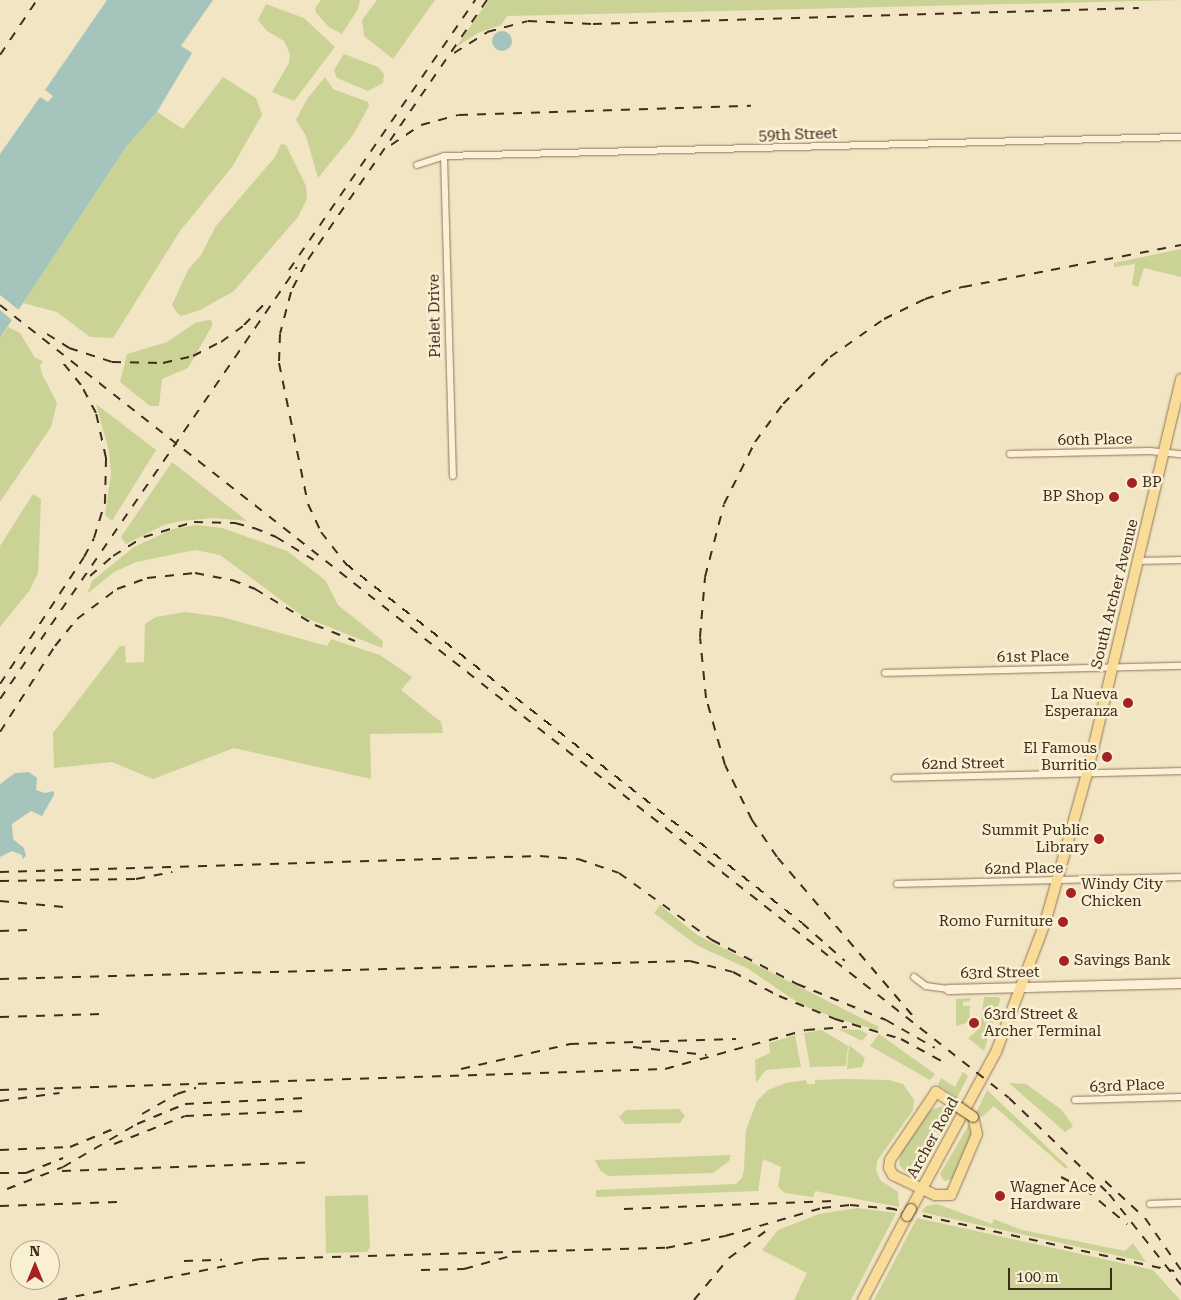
<!DOCTYPE html>
<style>
body{margin:0}
#map{position:relative;width:1181px;height:1300px;overflow:hidden;background:#f2e5c3;font-family:"Roboto Serif",serif}
div>[style]{position:absolute}
.green>*{inset:0;background:#cad295}
.water>*{inset:0;background:#a5c5bc}
.round{border-radius:50%}
.pier>*{inset:0;background:#f2e5c3}
.roads{filter:drop-shadow(0 0 1px #8f7657) drop-shadow(0 0 1px #8f7657)}
.street>*{height:6px;margin:-3px;padding:0 3px;transform-origin:3px;border-radius:3px;background:#fcf1d7}
.secondary>*{height:9px;margin:-4.5px;padding:0 4.5px;transform-origin:4.5px;border-radius:4.5px;background:#fcf1d7}
.primary>*{height:10px;margin:-5px;padding:0 5px;transform-origin:5px;border-radius:5px;background:#f9dc98}
.rail>*{height:2px;margin-top:-1px;transform-origin:0;background:repeating-linear-gradient(90deg,#3d2d1d 0 9px,transparent 0 18px)}
.bridges{filter:drop-shadow(0 0 1px #5c432c) drop-shadow(0 0 1px #5c432c)}
.primary-bridge>*{height:10px;margin:-5px;padding:0 5px;transform-origin:5px;border-radius:5px;background:#f9dc98}
.dots>*{width:14px;height:14px;translate:-50% -50%;box-sizing:border-box;border:2px solid #f9efd3;border-radius:50%}
span{translate:-50% -50%;white-space:nowrap;text-align:center;line-height:1.15;-webkit-text-stroke:5px #f9efd3;paint-order:stroke}
.street-label{font-size:15px;color:#3d2d1d}
.poi-label{font-size:15px;color:#3d2d1d}
.left{translate:0 -50%;text-align:left}
.right{translate:-100% -50%;text-align:right}
.north{position:absolute;left:10px;top:1240px;width:50px;height:50px;box-sizing:border-box;background:#f9efd3;border:1px solid #aea18a;border-radius:50%;rotate:0deg;font-size:14px;font-weight:700;line-height:20px;text-align:center;color:#3d2d1d}
.north::after{content:'';display:block;margin:auto;width:18px;height:22px;background:#a42221;clip-path:polygon(50% 0,100% 100%,50% 72%,0 100%)}
.scale{position:absolute;left:1008px;top:1268px;width:104px;height:22px;box-sizing:border-box;border:2px solid #3d2d1d;border-top:0;padding-left:6px;font-size:15px;line-height:18px;white-space:nowrap;color:#3d2d1d;-webkit-text-stroke:4px #f9efd3;paint-order:stroke}
</style>
<div id="map">
<div class="green">
<i style="clip-path:polygon(321px 0,360px 0,358px 9px,342px 34px,329px 27px,316px 13px,315px 8px)"></i>
<i style="clip-path:polygon(377px 0,435px 0,393px 59px,364px 36px,362px 20px)"></i>
<i style="clip-path:polygon(489px 0,1181px 0,507px 16px,501px 25px,478px 33px,456px 47px)"></i>
<i style="clip-path:polygon(266px 4px,304px 18px,335px 47px,294px 101px,272px 92px,289px 63px,290px 54px,284px 41px,267px 31px,258px 20px)"></i>
<i style="clip-path:polygon(344px 54px,378px 67px,384px 74px,383px 83px,368px 91px,337px 78px,334px 70px)"></i>
<i style="clip-path:polygon(223px 77px,256px 98px,262px 115px,232px 167px,180px 231px,113px 338px,90px 337px,57px 312px,23px 303px,126px 147px,157px 112px,183px 129px)"></i>
<i style="clip-path:polygon(325px 77px,333px 89px,368px 102px,369px 106px,353px 135px,318px 178px,306px 136px,296px 120px,307px 99px)"></i>
<i style="clip-path:polygon(281px 144px,286px 145px,306px 186px,307px 199px,298px 217px,234px 291px,200px 310px,181px 316px,177px 313px,172px 305px,188px 270px,201px 255px,216px 226px,275px 157px)"></i>
<i style="clip-path:polygon(1181px 249px,1181px 277px,1144px 268px,1138px 287px,1132px 285px,1135px 264px,1114px 267px,1114px 263px)"></i>
<i style="clip-path:polygon(208px 320px,212px 321px,212px 326px,188px 368px,162px 379px,159px 406px,150px 406px,120px 382px,127px 354px,167px 342px,195px 323px)"></i>
<i style="clip-path:polygon(8px 327px,20px 333px,35px 358px,43px 361px,40px 365px,42px 374px,57px 403px,51px 427px,0 502px,0 338px)"></i>
<i style="clip-path:polygon(96px 404px,156px 450px,112px 521px,105px 515px,111px 474px,109px 451px)"></i>
<i style="clip-path:polygon(172px 462px,247px 521px,214px 518px,181px 521px,164px 525px,126px 544px,121px 537px)"></i>
<i style="clip-path:polygon(33px 494px,41px 499px,38px 573px,30px 590px,0 627px,0 546px)"></i>
<i style="clip-path:polygon(197px 525px,222px 528px,287px 551px,325px 580px,338px 605px,383px 641px,382px 648px,304px 617px,220px 555px,195px 550px,136px 562px,114px 572px,87px 594px,92px 581px,134px 547px,173px 529px)"></i>
<i style="clip-path:polygon(185px 612px,222px 617px,327px 646px,331px 639px,380px 655px,412px 677px,401px 690px,441px 722px,443px 733px,370px 734px,371px 779px,234px 748px,153px 779px,112px 762px,54px 768px,53px 733px,120px 646px,125px 646px,126px 663px,144px 662px,145px 624px,156px 617px)"></i>
<i style="clip-path:polygon(660px 905px,697px 935px,879px 1027px,877px 1030px,835px 1018px,800px 1004px,747px 968px,698px 946px,679px 932px,654px 913px)"></i>
<i style="clip-path:polygon(984px 997px,999px 997px,1000px 1000px,984px 1051px,968px 1038px,980px 1028px)"></i>
<i style="clip-path:polygon(970px 998px,970px 1001px,963px 1002px,963px 1006px,970px 1006px,969px 1022px,956px 1026px,956px 999px)"></i>
<i style="clip-path:polygon(838px 1029px,860px 1030px,868px 1034px,862px 1041px)"></i>
<i style="clip-path:polygon(822px 1030px,848px 1046px,846px 1066px,810px 1067px,804px 1033px)"></i>
<i style="clip-path:polygon(879px 1034px,935px 1074px,930px 1080px,870px 1046px)"></i>
<i style="clip-path:polygon(795px 1035px,801px 1067px,766px 1070px,756px 1083px,755px 1060px,770px 1053px,769px 1043px)"></i>
<i style="clip-path:polygon(849px 1045px,865px 1058px,862px 1067px,847px 1069px)"></i>
<i style="clip-path:polygon(963px 1072px,968px 1076px,957px 1098px,938px 1085px,941px 1078px,955px 1087px)"></i>
<i style="clip-path:polygon(845px 1079px,889px 1080px,903px 1084px,914px 1100px,913px 1110px,877px 1161px,876px 1170px,880px 1180px,898px 1192px,899px 1207px,815px 1191px,813px 1197px,785px 1193px,778px 1187px,781px 1167px,763px 1159px,758px 1191px,596px 1197px,596px 1190px,736px 1184px,742px 1178px,744px 1169px,746px 1130px,757px 1101px,768px 1090px,786px 1083px,806px 1080px,807px 1084px,815px 1084px,815px 1080px)"></i>
<i style="clip-path:polygon(1009px 1083px,1026px 1084px,1062px 1110px,1073px 1126px,1065px 1132px)"></i>
<i style="clip-path:polygon(987px 1090px,1068px 1167px,1066px 1169px,994px 1106px,982px 1117px,977px 1111px)"></i>
<i style="clip-path:polygon(942px 1106px,952px 1109px,940px 1135px,919px 1171px,905px 1172px,899px 1164px,901px 1151px,930px 1110px)"></i>
<i style="clip-path:polygon(679px 1109px,685px 1116px,680px 1123px,625px 1124px,619px 1117px,626px 1110px)"></i>
<i style="clip-path:polygon(970px 1123px,971px 1135px,954px 1178px,944px 1181px,940px 1174px)"></i>
<i style="clip-path:polygon(731px 1155px,729px 1161px,713px 1173px,608px 1176px,600px 1170px,595px 1160px)"></i>
<i style="clip-path:polygon(368px 1195px,370px 1247px,367px 1252px,326px 1253px,325px 1196px)"></i>
<i style="clip-path:polygon(937px 1204px,992px 1224px,994px 1219px,1022px 1230px,1125px 1251px,1133px 1243px,1146px 1262px,921px 1212px,926px 1206px)"></i>
<i style="clip-path:polygon(857px 1208px,896px 1213px,851px 1300px,794px 1300px,807px 1273px,762px 1250px,778px 1230px,819px 1214px)"></i>
<i style="clip-path:polygon(917px 1218px,1153px 1270px,1180px 1300px,874px 1300px)"></i>
</div>
<div class="water">
<i style="clip-path:polygon(107px 0,213px 0,181px 46px,192px 53px,157px 112px,126px 147px,0 338px,0 154px,40px 97px,48px 102px,53px 96px,45px 90px)"></i>
<i class="round" style="left:492px;top:31px;width:20px;height:20px"></i>
<i style="clip-path:polygon(29px 772px,37px 778px,36px 790px,45px 793px,54px 791px,54px 795px,42px 816px,31px 811px,12px 824px,13px 839px,24px 848px,26px 856px,22px 859px,22px 855px,12px 851px,0 857px,0 784px,15px 773px)"></i>
</div>
<div class="pier">
<i style="clip-path:polygon(0 295px,20px 311px,13px 321px,0 310px)"></i>
</div>
<div class="roads">
<div class="street">
<i style="left:444px;top:156px;width:320px;rotate:88.4deg"></i>
<i style="left:417px;top:165px;width:28px;rotate:-18deg"></i>
<i style="left:444px;top:156px;width:737px;rotate:-1.48deg"></i>
<i style="left:1010px;top:454px;width:140px;rotate:-1.2deg"></i>
<i style="left:1150px;top:451px;width:31px;rotate:6deg"></i>
<i style="left:1139px;top:561px;width:42px;rotate:-1.4deg"></i>
<i style="left:885px;top:673px;width:296px;rotate:-1.4deg"></i>
<i style="left:895px;top:778px;width:286px;rotate:-1.4deg"></i>
<i style="left:897px;top:884px;width:284px;rotate:-1.4deg"></i>
<i style="left:914px;top:977px;width:15px;rotate:37deg"></i>
<i style="left:926px;top:986px;width:22px;rotate:8deg"></i>
<i style="left:1075px;top:1100px;width:106px;rotate:-1.6deg"></i>
<i style="left:1150px;top:1204px;width:31px;rotate:-2deg"></i>
</div>
<div class="secondary">
<i style="left:948px;top:989px;width:233px;rotate:-1.5deg"></i>
</div>
<div class="primary">
<i style="left:954px;top:1104px;width:22px;rotate:-146deg"></i>
<i style="left:936px;top:1092px;width:82px;rotate:124.1deg"></i>
<i style="left:890px;top:1160px;width:8px;rotate:97deg"></i>
<i style="left:889px;top:1168px;width:8px;rotate:60deg"></i>
<i style="left:893px;top:1175px;width:47px;rotate:25.5deg"></i>
<i style="left:935px;top:1195px;width:16px"></i>
<i style="left:951px;top:1195px;width:66px;rotate:-66.9deg"></i>
<i style="left:977px;top:1134px;width:17px;rotate:-103deg"></i>
<i style="left:911px;top:1209px;width:179px;rotate:-61.6deg"></i>
<i style="left:996px;top:1052px;width:138px;rotate:-69.2deg"></i>
<i style="left:1045px;top:923px;width:155px;rotate:-74.3deg"></i>
<i style="left:1087px;top:774px;width:406px;rotate:-76.6deg"></i>
<i style="left:863px;top:1300px;width:95px;rotate:-62.4deg"></i>
</div>
</div>
<div class="rail">
<i style="left:487px;top:0;width:321px;rotate:124.6deg"></i>
<i style="left:305px;top:264px;width:31px;rotate:117deg"></i>
<i style="left:291px;top:292px;width:43px;rotate:104.7deg"></i>
<i style="left:280px;top:334px;width:29px;rotate:92deg"></i>
<i style="left:279px;top:363px;width:144px;rotate:78.4deg"></i>
<i style="left:308px;top:504px;width:31px;rotate:65deg"></i>
<i style="left:321px;top:532px;width:41px;rotate:52deg"></i>
<i style="left:346px;top:564px;width:580px;rotate:38.21deg"></i>
<i style="left:802px;top:923px;width:57px;rotate:41.5deg"></i>
<i style="left:454px;top:53px;width:39px;rotate:-32deg"></i>
<i style="left:487px;top:32px;width:42px;rotate:-15deg"></i>
<i style="left:528px;top:21px;width:65px;rotate:2.6deg"></i>
<i style="left:593px;top:24px;width:546px;rotate:-1.68deg"></i>
<i style="left:0;top:55px;width:66px;rotate:-56.1deg"></i>
<i style="left:391px;top:145px;width:36px;rotate:-34deg"></i>
<i style="left:421px;top:125px;width:39px;rotate:-15deg"></i>
<i style="left:459px;top:115px;width:292px;rotate:-1.8deg"></i>
<i style="left:289px;top:270px;width:328px;rotate:-55.4deg"></i>
<i style="left:0;top:305px;width:1283px;rotate:38.16deg"></i>
<i style="left:1009px;top:1098px;width:139px;rotate:43.8deg"></i>
<i style="left:1109px;top:1194px;width:116px;rotate:51.6deg"></i>
<i style="left:47px;top:334px;width:26px;rotate:32deg"></i>
<i style="left:69px;top:348px;width:45px;rotate:18deg"></i>
<i style="left:112px;top:362px;width:51px;rotate:1.1deg"></i>
<i style="left:163px;top:363px;width:31px;rotate:-13deg"></i>
<i style="left:193px;top:356px;width:31px;rotate:-27deg"></i>
<i style="left:221px;top:342px;width:29px;rotate:-36deg"></i>
<i style="left:244px;top:325px;width:32px;rotate:-46deg"></i>
<i style="left:90px;top:576px;width:30px;rotate:-41deg"></i>
<i style="left:113px;top:556px;width:36px;rotate:-32deg"></i>
<i style="left:144px;top:537px;width:52px;rotate:-16.7deg"></i>
<i style="left:194px;top:522px;width:41px;rotate:1.4deg"></i>
<i style="left:235px;top:523px;width:20px;rotate:15deg"></i>
<i style="left:254px;top:528px;width:24px;rotate:22deg"></i>
<i style="left:276px;top:537px;width:44px;rotate:31.2deg"></i>
<i style="left:0;top:684px;width:152px;rotate:-56.5deg"></i>
<i style="left:84px;top:557px;width:21px;rotate:-62deg"></i>
<i style="left:94px;top:538px;width:37px;rotate:-73deg"></i>
<i style="left:105px;top:503px;width:45px;rotate:-88.7deg"></i>
<i style="left:106px;top:458px;width:46px;rotate:-102.5deg"></i>
<i style="left:96px;top:413px;width:32px;rotate:-118deg"></i>
<i style="left:81px;top:385px;width:36px;rotate:-129deg"></i>
<i style="left:0;top:699px;width:524px;rotate:-55.49deg"></i>
<i style="left:0;top:732px;width:102px;rotate:-57.4deg"></i>
<i style="left:55px;top:646px;width:35px;rotate:-51deg"></i>
<i style="left:77px;top:619px;width:50px;rotate:-36.9deg"></i>
<i style="left:117px;top:589px;width:32px;rotate:-20deg"></i>
<i style="left:147px;top:578px;width:48px;rotate:-5.9deg"></i>
<i style="left:195px;top:573px;width:38px;rotate:11deg"></i>
<i style="left:232px;top:580px;width:25px;rotate:21deg"></i>
<i style="left:255px;top:589px;width:70px;rotate:31deg"></i>
<i style="left:315px;top:625px;width:43px;rotate:21.8deg"></i>
<i style="left:0;top:872px;width:540px;rotate:-1.7deg"></i>
<i style="left:540px;top:856px;width:38px;rotate:5deg"></i>
<i style="left:578px;top:859px;width:43px;rotate:18.9deg"></i>
<i style="left:619px;top:873px;width:115px;rotate:35.8deg"></i>
<i style="left:712px;top:940px;width:96px;rotate:27.4deg"></i>
<i style="left:797px;top:984px;width:96px;rotate:22deg"></i>
<i style="left:886px;top:1020px;width:56px;rotate:29.7deg"></i>
<i style="left:0;top:881px;width:136px;rotate:-0.8deg"></i>
<i style="left:136px;top:879px;width:37px;rotate:-11deg"></i>
<i style="left:0;top:901px;width:64px;rotate:5.4deg"></i>
<i style="left:0;top:931px;width:35px;rotate:-2deg"></i>
<i style="left:0;top:979px;width:690px;rotate:-1.49deg"></i>
<i style="left:690px;top:961px;width:44px;rotate:14.3deg"></i>
<i style="left:733px;top:972px;width:52px;rotate:27.6deg"></i>
<i style="left:779px;top:996px;width:61px;rotate:22.3deg"></i>
<i style="left:835px;top:1019px;width:69px;rotate:16.9deg"></i>
<i style="left:901px;top:1039px;width:50px;rotate:28.6deg"></i>
<i style="left:912px;top:1015px;width:208px;rotate:-130.5deg"></i>
<i style="left:777px;top:857px;width:45px;rotate:-124deg"></i>
<i style="left:752px;top:820px;width:61px;rotate:-116.1deg"></i>
<i style="left:725px;top:765px;width:70px;rotate:-105.8deg"></i>
<i style="left:706px;top:698px;width:61px;rotate:-95.6deg"></i>
<i style="left:700px;top:637px;width:60px;rotate:-85.2deg"></i>
<i style="left:705px;top:577px;width:75px;rotate:-75.4deg"></i>
<i style="left:724px;top:504px;width:69px;rotate:-63.4deg"></i>
<i style="left:755px;top:442px;width:47px;rotate:-53.6deg"></i>
<i style="left:783px;top:404px;width:66px;rotate:-45deg"></i>
<i style="left:830px;top:357px;width:66px;rotate:-35.1deg"></i>
<i style="left:884px;top:319px;width:46px;rotate:-26deg"></i>
<i style="left:925px;top:299px;width:40px;rotate:-18deg"></i>
<i style="left:963px;top:287px;width:222px;rotate:-10.9deg"></i>
<i style="left:0;top:1017px;width:102px;rotate:-1.7deg"></i>
<i style="left:633px;top:1047px;width:74px;rotate:6.2deg"></i>
<i style="left:461px;top:1069px;width:112px;rotate:-12.9deg"></i>
<i style="left:570px;top:1044px;width:166px;rotate:-1.7deg"></i>
<i style="left:0;top:1090px;width:665px;rotate:-1.81deg"></i>
<i style="left:665px;top:1069px;width:146px;rotate:-15.5deg"></i>
<i style="left:806px;top:1030px;width:41px;rotate:-4.2deg"></i>
<i style="left:0;top:1101px;width:60px;rotate:-7.7deg"></i>
<i style="left:142px;top:1114px;width:40px;rotate:-29.7deg"></i>
<i style="left:177px;top:1094px;width:20px;rotate:-18deg"></i>
<i style="left:114px;top:1144px;width:76px;rotate:-21.5deg"></i>
<i style="left:185px;top:1116px;width:120px;rotate:-2.4deg"></i>
<i style="left:0;top:1150px;width:70px;rotate:-2.5deg"></i>
<i style="left:70px;top:1147px;width:52px;rotate:-22.6deg"></i>
<i style="left:62px;top:1171px;width:252px;rotate:-2deg"></i>
<i style="left:0;top:1173px;width:26px"></i>
<i style="left:26px;top:1173px;width:40px;rotate:-22deg"></i>
<i style="left:1061px;top:1177px;width:27px;rotate:27deg"></i>
<i style="left:1085px;top:1189px;width:55px;rotate:39.8deg"></i>
<i style="left:1105px;top:1181px;width:54px;rotate:42.8deg"></i>
<i style="left:1145px;top:1218px;width:63px;rotate:55.3deg"></i>
<i style="left:7px;top:1189px;width:60px;rotate:-21.4deg"></i>
<i style="left:63px;top:1167px;width:86px;rotate:-30.2deg"></i>
<i style="left:137px;top:1124px;width:52px;rotate:-22.6deg"></i>
<i style="left:185px;top:1104px;width:120px;rotate:-2.9deg"></i>
<i style="left:0;top:1206px;width:117px;rotate:-2deg"></i>
<i style="left:888px;top:1208px;width:293px;rotate:12.4deg"></i>
<i style="left:624px;top:1209px;width:210px;rotate:-2.2deg"></i>
<i style="left:184px;top:1261px;width:38px;rotate:-2deg"></i>
<i style="left:421px;top:1270px;width:43px;rotate:-1.3deg"></i>
<i style="left:464px;top:1269px;width:45px;rotate:-15.6deg"></i>
<i style="left:58px;top:1300px;width:206px;rotate:-11.5deg"></i>
<i style="left:260px;top:1259px;width:406px;rotate:-1.6deg"></i>
<i style="left:666px;top:1248px;width:60px;rotate:-11.5deg"></i>
<i style="left:725px;top:1236px;width:101px;rotate:-16.1deg"></i>
<i style="left:822px;top:1208px;width:28px;rotate:-6deg"></i>
<i style="left:850px;top:1205px;width:45px;rotate:5.1deg"></i>
<i style="left:694px;top:1300px;width:55px;rotate:-50.2deg"></i>
<i style="left:729px;top:1258px;width:51px;rotate:-36.2deg"></i>
</div>
<div class="bridges">
<div class="primary-bridge">
<i style="left:954px;top:1104px;width:23px;rotate:34deg"></i>
<i style="left:907px;top:1216px;width:8px;rotate:-60deg"></i>
</div>
</div>
<div class="dots">
<i style="left:1132px;top:483px;background:#a42221"></i>
<i style="left:1114px;top:497px;background:#a42221"></i>
<i style="left:1128px;top:703px;background:#a42221"></i>
<i style="left:1107px;top:757px;background:#a42221"></i>
<i style="left:1099px;top:839px;background:#a42221"></i>
<i style="left:1071px;top:893px;background:#a42221"></i>
<i style="left:1063px;top:922px;background:#a42221"></i>
<i style="left:1064px;top:961px;background:#a42221"></i>
<i style="left:974px;top:1023px;background:#a42221"></i>
<i style="left:1000px;top:1196px;background:#a42221"></i>
</div>
<div class="street-label">
<span style="left:798px;top:135px;rotate:-2deg">59th Street</span>
<span style="left:435px;top:316px;rotate:-91deg">Pielet Drive</span>
<span style="left:1095px;top:440px;rotate:-1deg">60th Place</span>
<span style="left:1115px;top:594px;rotate:-76deg">South Archer Avenue</span>
<span style="left:1033px;top:657px;rotate:-1deg">61st Place</span>
<span style="left:963px;top:764px;rotate:-1deg">62nd Street</span>
<span style="left:1024px;top:869px;rotate:-1deg">62nd Place</span>
<span style="left:1000px;top:973px;rotate:-1deg">63rd Street</span>
<span style="left:1127px;top:1086px;rotate:-2deg">63rd Place</span>
<span style="left:933px;top:1138px;rotate:-61deg">Archer Road</span>
</div>
<div class="poi-label">
<span class="left" style="left:1142px;top:483px">BP</span>
<span class="right" style="left:1104px;top:497px">BP Shop</span>
<span class="right" style="left:1118px;top:703px">La Nueva<br>Esperanza</span>
<span class="right" style="left:1097px;top:757px">El Famous<br>Burritio</span>
<span class="right" style="left:1089px;top:839px">Summit Public<br>Library</span>
<span class="left" style="left:1081px;top:893px">Windy City<br>Chicken</span>
<span class="right" style="left:1053px;top:922px">Romo Furniture</span>
<span class="left" style="left:1074px;top:961px">Savings Bank</span>
<span class="left" style="left:984px;top:1023px">63rd Street &amp;<br>Archer Terminal</span>
<span class="left" style="left:1010px;top:1196px">Wagner Ace<br>Hardware</span>
</div>
<div class="north">N</div>
<div class="scale">100 m</div>
</div>
